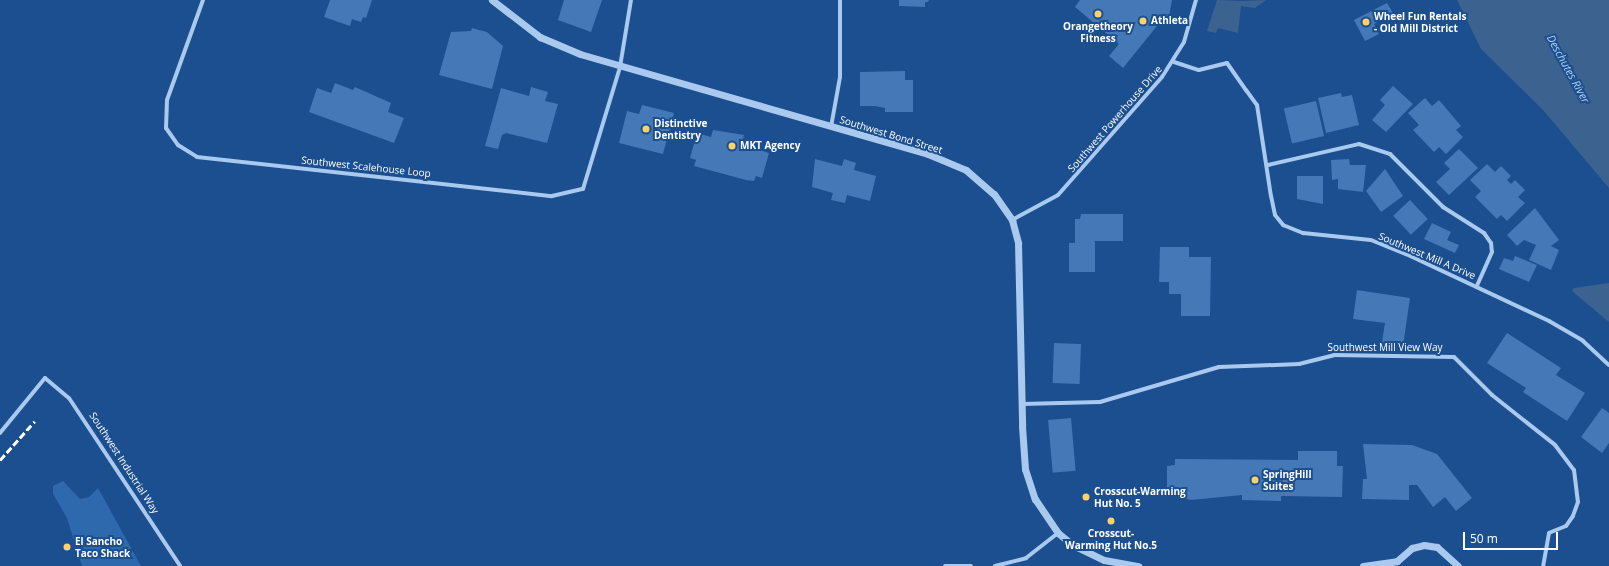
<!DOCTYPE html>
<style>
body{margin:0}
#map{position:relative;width:1609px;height:566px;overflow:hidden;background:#1b4f8f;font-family:"Open Sans",sans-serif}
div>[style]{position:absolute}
.green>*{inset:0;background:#2e69ad}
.water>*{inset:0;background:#3c6290}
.building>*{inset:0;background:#4478b7;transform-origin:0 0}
.minor>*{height:4px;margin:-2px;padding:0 2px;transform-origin:2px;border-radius:2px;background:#a9c9ee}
.tertiary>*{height:7px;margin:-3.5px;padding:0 3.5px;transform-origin:3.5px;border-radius:3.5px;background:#a9c9ee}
.rail>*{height:3px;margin-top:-1.5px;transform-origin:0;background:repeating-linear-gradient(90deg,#fff 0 7px,transparent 0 10px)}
.dots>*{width:11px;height:11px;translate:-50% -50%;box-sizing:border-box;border:2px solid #1b4f8f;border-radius:50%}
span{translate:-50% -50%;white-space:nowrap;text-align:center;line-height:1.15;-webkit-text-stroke:4px #1b4f8f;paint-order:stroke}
.poi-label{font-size:10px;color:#fff;font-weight:700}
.left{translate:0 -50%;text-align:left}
.street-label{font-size:10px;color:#fff}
.water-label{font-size:11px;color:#b5d3f5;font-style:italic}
.scale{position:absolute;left:1463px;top:532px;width:95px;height:18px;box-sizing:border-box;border:2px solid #fff;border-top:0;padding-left:5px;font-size:12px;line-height:14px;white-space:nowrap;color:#fff;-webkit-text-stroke:3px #1b4f8f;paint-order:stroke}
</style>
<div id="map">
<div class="green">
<i style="clip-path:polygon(63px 481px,80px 499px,89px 497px,98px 488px,141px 566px,82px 566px,67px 518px,53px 494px,53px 486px)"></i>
</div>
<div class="water">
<i style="clip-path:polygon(1217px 0,1242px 1px,1266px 0,1255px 8px,1241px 6px,1238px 33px,1218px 28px,1216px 33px,1207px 31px)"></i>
<i style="clip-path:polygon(1457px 0,1609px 0,1609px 188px,1543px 110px,1481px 49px)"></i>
<i style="clip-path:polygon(1609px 283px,1609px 322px,1572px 291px,1574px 288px)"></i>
</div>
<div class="building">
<i style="clip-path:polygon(330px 0,372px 0,366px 18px,363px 17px,361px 22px,352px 19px,350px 26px,324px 17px)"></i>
<i style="clip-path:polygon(564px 0,602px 0,591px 32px,558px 20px)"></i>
<i style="clip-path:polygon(899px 0,929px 0,928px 2px,925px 2px,925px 7px,899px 6px)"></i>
<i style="clip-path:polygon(1080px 0,1172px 0,1168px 22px,1161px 21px,1123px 68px,1109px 56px,1119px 44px,1075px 7px)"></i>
<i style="clip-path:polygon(1387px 3px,1393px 13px,1374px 24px,1379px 34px,1365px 41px,1354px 20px)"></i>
<i style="clip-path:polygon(472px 28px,487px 32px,503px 46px,492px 89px,439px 75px,451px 32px,471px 31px)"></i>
<i style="clip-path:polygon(905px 71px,905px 80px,913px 80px,913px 112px,885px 112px,885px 108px,875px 106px,860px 106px,860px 72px)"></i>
<i style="clip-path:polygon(335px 83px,353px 90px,355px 87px,391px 103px,388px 112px,404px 118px,394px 143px,309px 112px,317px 88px,331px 93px)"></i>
<i style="clip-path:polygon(1393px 86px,1413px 104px,1386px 132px,1372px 120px,1385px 105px,1380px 100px)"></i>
<i style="clip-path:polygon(531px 87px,548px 92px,545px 101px,558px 104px,547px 143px,506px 133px,502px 135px,498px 149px,485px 146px,501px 88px,529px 96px)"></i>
<i style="clip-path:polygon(1341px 93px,1342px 97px,1352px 95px,1359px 125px,1326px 133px,1318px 98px)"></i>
<i style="clip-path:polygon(1425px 98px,1432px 106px,1439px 100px,1461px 126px,1456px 130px,1463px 137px,1446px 154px,1439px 147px,1434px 152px,1413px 130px,1419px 125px,1408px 113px)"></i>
<i style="left:1316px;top:101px;width:36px;height:33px;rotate:77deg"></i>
<i style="clip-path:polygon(642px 105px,674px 113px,663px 154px,619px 143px,627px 111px,639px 114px)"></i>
<i style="clip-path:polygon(713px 130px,744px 135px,743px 139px,756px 142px,754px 148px,769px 153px,762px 178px,756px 176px,754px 181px,746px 180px,694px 166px,696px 160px,690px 158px,697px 133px,711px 137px)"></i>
<i style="clip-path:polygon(1459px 149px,1478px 168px,1449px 195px,1436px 182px,1450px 169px,1444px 163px)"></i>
<i style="clip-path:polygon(815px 159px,842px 166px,844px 159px,856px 163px,854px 170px,876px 176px,870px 201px,847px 195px,845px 203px,831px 200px,833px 193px,812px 187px)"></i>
<i style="clip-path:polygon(1349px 159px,1350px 165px,1366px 165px,1363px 192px,1338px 189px,1338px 179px,1332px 180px,1331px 160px)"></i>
<i style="clip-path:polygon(1487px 164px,1495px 172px,1501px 166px,1511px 176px,1507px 180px,1511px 184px,1515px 180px,1525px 190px,1518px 197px,1525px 203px,1507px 221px,1501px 215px,1497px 219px,1475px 197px,1481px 191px,1470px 180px)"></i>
<i style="clip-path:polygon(1385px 169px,1403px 196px,1381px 212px,1366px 191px)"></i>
<i style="clip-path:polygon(1297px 176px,1323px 176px,1323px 204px,1297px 199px)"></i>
<i style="left:1410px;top:200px;width:26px;height:23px;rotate:47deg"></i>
<i style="clip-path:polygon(1535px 208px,1559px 240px,1551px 246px,1559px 250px,1551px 270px,1529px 260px,1536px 245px,1524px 240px,1517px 246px,1507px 235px)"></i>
<i style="clip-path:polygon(1081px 214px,1123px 214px,1123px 241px,1095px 241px,1095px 272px,1069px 272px,1069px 243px,1075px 243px,1075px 219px,1080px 219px)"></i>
<i style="clip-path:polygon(1432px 223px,1451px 232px,1447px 240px,1459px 245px,1455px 253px,1424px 239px)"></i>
<i style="clip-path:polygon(1160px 247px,1189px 247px,1189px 257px,1211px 257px,1210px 316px,1181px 316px,1181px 294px,1169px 294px,1169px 282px,1159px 282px)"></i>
<i style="clip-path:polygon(1515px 256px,1537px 265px,1529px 282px,1499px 269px,1504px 258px,1513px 261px)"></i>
<i style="clip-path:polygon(1357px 290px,1410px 298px,1403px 346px,1382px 342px,1385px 323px,1353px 319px)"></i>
<i style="clip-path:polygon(1507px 333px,1561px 368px,1556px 375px,1585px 393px,1567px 421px,1523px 392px,1526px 388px,1487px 363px)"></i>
<i style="left:1054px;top:343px;width:27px;height:40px;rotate:2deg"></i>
<i style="clip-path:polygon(1602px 408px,1609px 413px,1609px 443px,1602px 453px,1581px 437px)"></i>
<i style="left:1071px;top:418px;width:53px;height:23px;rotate:85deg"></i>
<i style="clip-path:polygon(1363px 444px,1412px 445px,1437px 454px,1472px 498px,1456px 511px,1445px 497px,1433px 507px,1417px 485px,1409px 485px,1409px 500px,1362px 499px,1363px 479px,1367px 479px)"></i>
<i style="clip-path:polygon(1298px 451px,1337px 451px,1337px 466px,1343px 466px,1342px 497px,1281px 496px,1281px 501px,1242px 500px,1242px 495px,1191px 500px,1167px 495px,1167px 466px,1175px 465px,1175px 459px,1298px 460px)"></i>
</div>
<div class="minor">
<i style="left:203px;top:0;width:106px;rotate:109.8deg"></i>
<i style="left:167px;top:100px;width:28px;rotate:92deg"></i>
<i style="left:166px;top:128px;width:21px;rotate:55deg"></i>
<i style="left:178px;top:145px;width:22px;rotate:32deg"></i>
<i style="left:197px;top:157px;width:357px;rotate:6.3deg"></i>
<i style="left:552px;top:196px;width:32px;rotate:-13deg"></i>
<i style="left:583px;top:189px;width:127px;rotate:-73.1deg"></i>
<i style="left:620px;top:67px;width:68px;rotate:-80.7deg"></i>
<i style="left:1174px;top:62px;width:26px;rotate:18deg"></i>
<i style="left:1199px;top:70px;width:29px;rotate:-14deg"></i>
<i style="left:1227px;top:63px;width:33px;rotate:55deg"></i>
<i style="left:1246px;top:90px;width:19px;rotate:54deg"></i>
<i style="left:1257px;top:105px;width:92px;rotate:81.3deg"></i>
<i style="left:1271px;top:196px;width:19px;rotate:78deg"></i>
<i style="left:1275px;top:215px;width:13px;rotate:51deg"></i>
<i style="left:1283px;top:225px;width:22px;rotate:22deg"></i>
<i style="left:1303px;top:233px;width:68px;rotate:5.9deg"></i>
<i style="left:1371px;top:240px;width:38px;rotate:22deg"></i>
<i style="left:1406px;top:254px;width:158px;rotate:25.1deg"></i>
<i style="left:1549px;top:321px;width:39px;rotate:30deg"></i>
<i style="left:1583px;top:341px;width:35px;rotate:43deg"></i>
<i style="left:831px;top:127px;width:51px;rotate:-79.8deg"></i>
<i style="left:840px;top:77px;width:77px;rotate:-90deg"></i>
<i style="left:1268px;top:165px;width:93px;rotate:-13deg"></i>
<i style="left:1359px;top:144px;width:33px;rotate:18deg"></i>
<i style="left:1390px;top:154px;width:75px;rotate:45deg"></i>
<i style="left:1443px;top:207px;width:49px;rotate:32.4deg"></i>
<i style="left:1484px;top:233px;width:12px;rotate:55deg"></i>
<i style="left:1491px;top:243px;width:9px;rotate:84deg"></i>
<i style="left:1492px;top:252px;width:37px;rotate:114deg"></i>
<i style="left:1012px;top:220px;width:52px;rotate:-28.5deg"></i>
<i style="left:1058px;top:195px;width:157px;rotate:-48.6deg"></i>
<i style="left:1162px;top:77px;width:41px;rotate:-57.8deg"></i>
<i style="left:1184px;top:42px;width:44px;rotate:-74.1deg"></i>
<i style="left:1022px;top:404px;width:78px;rotate:-1.5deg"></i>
<i style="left:1100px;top:402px;width:124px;rotate:-16.4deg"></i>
<i style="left:1219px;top:367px;width:80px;rotate:-2.1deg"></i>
<i style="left:1299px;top:364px;width:36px;rotate:-14deg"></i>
<i style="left:1334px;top:355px;width:120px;rotate:1deg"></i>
<i style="left:1454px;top:357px;width:54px;rotate:45deg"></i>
<i style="left:1492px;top:395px;width:80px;rotate:38.4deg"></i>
<i style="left:1555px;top:445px;width:31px;rotate:53deg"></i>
<i style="left:1574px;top:470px;width:32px;rotate:83deg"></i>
<i style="left:1578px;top:502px;width:15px;rotate:110deg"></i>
<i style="left:1573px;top:516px;width:12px;rotate:125deg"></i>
<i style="left:1566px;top:526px;width:18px;rotate:158deg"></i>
<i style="left:1549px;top:533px;width:34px;rotate:100deg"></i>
<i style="left:0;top:433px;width:71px;rotate:-50.7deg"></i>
<i style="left:45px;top:378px;width:31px;rotate:40deg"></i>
<i style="left:69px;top:398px;width:201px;rotate:56.5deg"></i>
<i style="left:945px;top:566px;width:26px"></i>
<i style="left:995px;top:566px;width:32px;rotate:-14deg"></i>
<i style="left:1026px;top:558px;width:41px;rotate:-38deg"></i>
</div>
<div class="tertiary">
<i style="left:492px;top:0;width:61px;rotate:37.6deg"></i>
<i style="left:540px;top:37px;width:43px;rotate:23deg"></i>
<i style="left:580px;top:54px;width:362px;rotate:16deg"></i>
<i style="left:928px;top:154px;width:41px;rotate:22.8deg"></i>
<i style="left:966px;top:170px;width:37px;rotate:41deg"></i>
<i style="left:994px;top:194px;width:32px;rotate:55deg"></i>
<i style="left:1012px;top:220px;width:24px;rotate:75deg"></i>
<i style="left:1018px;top:243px;width:183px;rotate:88.7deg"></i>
<i style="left:1022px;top:426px;width:43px;rotate:86deg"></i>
<i style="left:1025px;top:469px;width:32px;rotate:72deg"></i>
<i style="left:1035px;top:499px;width:41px;rotate:55.9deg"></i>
<i style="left:1058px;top:533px;width:19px;rotate:39deg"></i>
<i style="left:1073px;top:545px;width:34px;rotate:26deg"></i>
<i style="left:1104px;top:560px;width:35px;rotate:10deg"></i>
<i style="left:1363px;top:566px;width:34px;rotate:-8deg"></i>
<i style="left:1397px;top:561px;width:20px;rotate:-41deg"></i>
<i style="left:1412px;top:548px;width:12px;rotate:-14deg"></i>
<i style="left:1424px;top:545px;width:13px;rotate:9deg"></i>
<i style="left:1437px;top:547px;width:28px;rotate:42deg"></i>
</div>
<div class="rail">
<i style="left:0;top:460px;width:52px;rotate:-48.1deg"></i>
</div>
<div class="dots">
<i style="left:1098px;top:14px;background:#ffd166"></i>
<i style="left:1143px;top:21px;background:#ffd166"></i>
<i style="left:1366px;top:22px;background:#ffd166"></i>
<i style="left:646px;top:129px;background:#ffd166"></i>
<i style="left:732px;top:146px;background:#ffd166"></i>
<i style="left:1255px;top:480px;background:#ffd166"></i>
<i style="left:1086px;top:497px;background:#ffd166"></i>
<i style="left:1111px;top:521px;background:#ffd166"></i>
<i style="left:67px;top:547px;background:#ffd166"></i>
</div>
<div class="poi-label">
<span class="left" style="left:1374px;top:22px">Wheel Fun Rentals<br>- Old Mill District</span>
<span class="left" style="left:1151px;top:21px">Athleta</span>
<span style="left:1098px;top:32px">Orangetheory<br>Fitness</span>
<span class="left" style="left:654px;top:129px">Distinctive<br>Dentistry</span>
<span class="left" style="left:740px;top:146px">MKT Agency</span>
<span class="left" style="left:1263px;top:480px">SpringHill<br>Suites</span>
<span class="left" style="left:1094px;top:497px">Crosscut-Warming<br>Hut No. 5</span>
<span style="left:1111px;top:539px">Crosscut-<br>Warming Hut No.5</span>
<span class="left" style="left:75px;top:547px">El Sancho<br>Taco Shack</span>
</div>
<div class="street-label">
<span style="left:1115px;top:119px;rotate:-49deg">Southwest Powerhouse Drive</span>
<span style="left:891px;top:135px;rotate:17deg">Southwest Bond Street</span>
<span style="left:366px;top:167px;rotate:6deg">Southwest Scalehouse Loop</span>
<span style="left:1427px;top:256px;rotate:23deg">Southwest Mill A Drive</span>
<span style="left:1385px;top:348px">Southwest Mill View Way</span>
<span style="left:124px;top:463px;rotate:57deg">Southwest Industrial Way</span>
</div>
<div class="water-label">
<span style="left:1568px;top:69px;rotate:61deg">Deschutes River</span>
</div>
<div class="scale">50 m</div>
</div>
